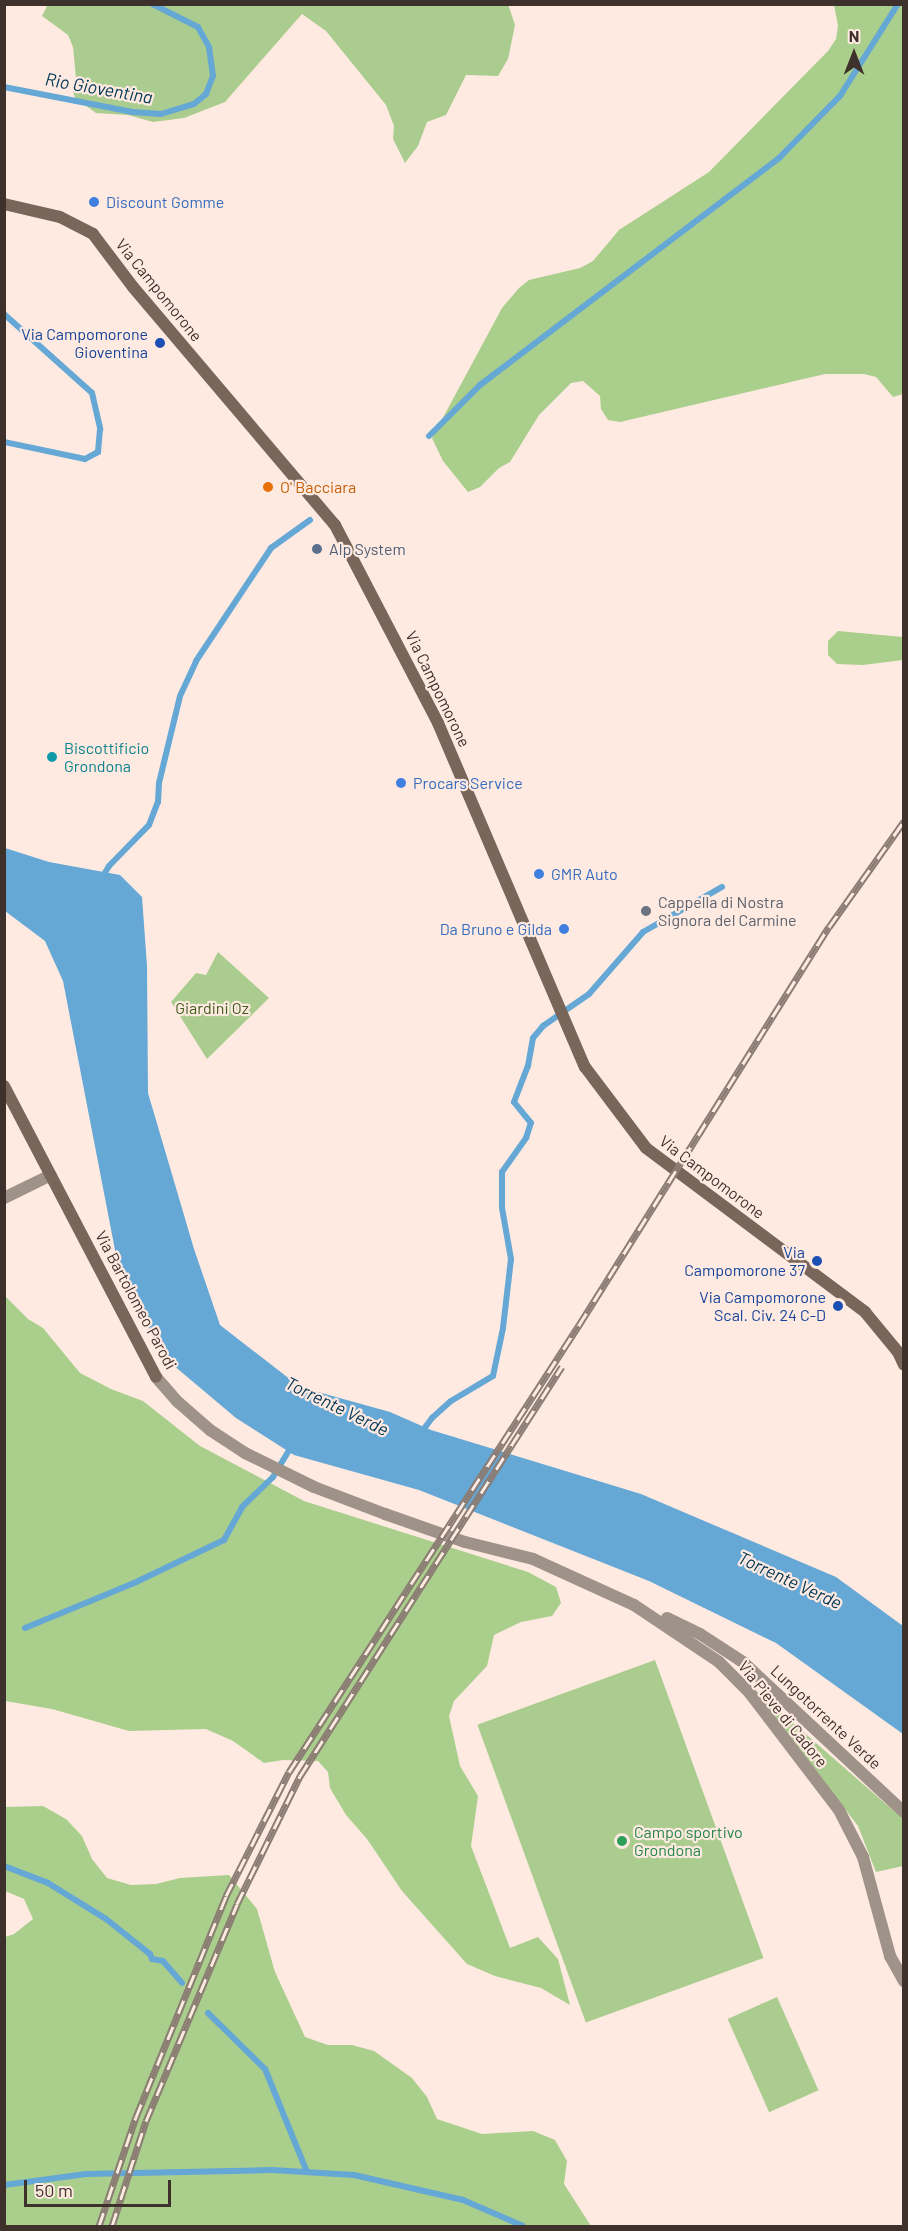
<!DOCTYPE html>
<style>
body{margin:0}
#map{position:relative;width:908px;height:2231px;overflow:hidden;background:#feeae1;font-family:Barlow,sans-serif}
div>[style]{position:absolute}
.green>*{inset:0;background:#abcc8f;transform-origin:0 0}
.forest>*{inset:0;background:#aace8c}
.water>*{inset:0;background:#65a7d5}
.stream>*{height:6px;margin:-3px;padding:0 3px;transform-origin:3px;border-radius:3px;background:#65a7d5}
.tertiary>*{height:12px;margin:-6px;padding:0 6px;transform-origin:6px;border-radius:6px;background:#9e9289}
.secondary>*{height:12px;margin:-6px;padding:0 6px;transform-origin:6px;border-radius:6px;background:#78665a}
.rail>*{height:7px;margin-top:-3.5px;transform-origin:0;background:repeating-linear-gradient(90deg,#feeae1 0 14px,#8b7c74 0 28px);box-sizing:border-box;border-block:2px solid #8b7c74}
.dots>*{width:16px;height:16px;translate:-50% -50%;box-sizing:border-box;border:3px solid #feeae1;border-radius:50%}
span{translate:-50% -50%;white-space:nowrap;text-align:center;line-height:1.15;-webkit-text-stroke:4.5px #feeae1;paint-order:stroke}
.shop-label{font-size:16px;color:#366cbe}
.left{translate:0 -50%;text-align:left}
.right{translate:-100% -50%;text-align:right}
.street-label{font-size:16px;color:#3e312b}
.transit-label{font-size:16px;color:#164399}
.food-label{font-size:16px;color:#c56008}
.service-label{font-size:16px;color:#4e5e75}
.culture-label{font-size:16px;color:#0d838f}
.worship-label{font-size:16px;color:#5b616d}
.park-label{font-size:16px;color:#3e5d1b}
.leisure-label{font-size:16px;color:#27864d}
.water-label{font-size:18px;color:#003756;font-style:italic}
.frame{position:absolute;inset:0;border:6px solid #3e312b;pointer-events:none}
.north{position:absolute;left:824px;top:24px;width:60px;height:60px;-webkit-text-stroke:4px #feeae1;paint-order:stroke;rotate:0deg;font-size:16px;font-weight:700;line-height:24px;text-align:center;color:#3e312b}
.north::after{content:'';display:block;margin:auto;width:21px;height:27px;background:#3e312b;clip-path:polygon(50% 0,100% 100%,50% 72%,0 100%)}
.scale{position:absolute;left:24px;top:2180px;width:147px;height:27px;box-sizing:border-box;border:3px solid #3e312b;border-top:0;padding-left:8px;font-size:18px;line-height:21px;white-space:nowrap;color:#3e312b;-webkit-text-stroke:4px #feeae1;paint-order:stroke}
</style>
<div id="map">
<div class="green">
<i style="clip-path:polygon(48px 4px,508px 4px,515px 25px,508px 59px,498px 76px,466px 75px,446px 115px,427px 122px,418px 146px,405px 163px,393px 139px,394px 126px,386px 105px,326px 31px,302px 14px,225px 102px,184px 118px,153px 122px,128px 115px,96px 113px,75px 98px,73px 91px,76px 78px,73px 47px,68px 35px,42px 16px)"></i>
<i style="clip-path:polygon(218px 952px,269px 998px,207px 1059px,171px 1002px,196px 973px,206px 975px)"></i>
<i style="left:655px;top:1660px;width:317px;height:189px;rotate:70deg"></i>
<i style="clip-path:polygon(753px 1688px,903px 1819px,903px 1866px,876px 1872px,858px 1826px)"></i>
<i style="left:777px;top:1997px;width:102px;height:54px;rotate:66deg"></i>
</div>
<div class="forest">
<i style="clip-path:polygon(834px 5px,903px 5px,903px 394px,893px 397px,876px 377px,864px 374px,825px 374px,620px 422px,608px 420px,601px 409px,600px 396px,583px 381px,571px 383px,539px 415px,510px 462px,499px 468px,480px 487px,468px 492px,443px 461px,432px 438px,502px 308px,519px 288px,529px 280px,580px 268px,593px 261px,619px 230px,709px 172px,828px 51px,836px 39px,838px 26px)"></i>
<i style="clip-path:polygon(838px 631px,903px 637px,903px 660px,863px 665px,837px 664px,828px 655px,828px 641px)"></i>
<i style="clip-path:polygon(5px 1296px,28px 1319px,43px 1328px,80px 1373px,111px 1389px,143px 1401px,200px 1446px,304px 1501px,528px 1572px,556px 1587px,561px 1603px,552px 1616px,521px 1622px,494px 1635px,487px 1666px,454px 1701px,449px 1716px,460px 1766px,478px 1796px,471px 1846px,510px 1948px,538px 1937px,558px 1959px,570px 2005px,541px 1988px,495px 1976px,467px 1964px,402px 1891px,367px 1839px,346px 1815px,330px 1788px,328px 1772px,318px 1761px,283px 1760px,264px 1763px,233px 1741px,206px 1729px,129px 1731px,52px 1709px,5px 1701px)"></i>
<i style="clip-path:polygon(43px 1806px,66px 1819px,82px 1836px,92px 1859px,107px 1878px,131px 1885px,156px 1884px,180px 1878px,229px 1875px,257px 1909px,275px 1972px,305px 2037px,328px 2045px,352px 2045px,374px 2051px,412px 2078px,427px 2097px,437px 2119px,482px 2134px,533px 2131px,555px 2140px,567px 2161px,564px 2184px,591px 2226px,5px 2226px,5px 1937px,14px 1934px,33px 1919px,24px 1899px,5px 1891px,5px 1807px)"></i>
</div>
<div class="water">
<i style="clip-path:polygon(5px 848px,49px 862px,120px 875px,142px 897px,147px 966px,148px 1093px,194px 1249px,220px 1325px,300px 1387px,390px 1412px,431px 1430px,641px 1494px,836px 1577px,903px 1626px,903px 1734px,776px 1643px,649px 1581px,419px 1490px,294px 1455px,236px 1418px,160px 1354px,116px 1255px,63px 981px,45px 941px,5px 911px)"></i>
</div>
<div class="stream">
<i style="left:4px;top:87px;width:131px;rotate:11deg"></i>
<i style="left:133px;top:112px;width:28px;rotate:4deg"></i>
<i style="left:161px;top:114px;width:34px;rotate:-17deg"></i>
<i style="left:194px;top:104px;width:16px;rotate:-40deg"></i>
<i style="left:206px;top:94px;width:19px;rotate:-69deg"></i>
<i style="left:213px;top:76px;width:29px;rotate:-98deg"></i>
<i style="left:209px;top:47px;width:23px;rotate:-119deg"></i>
<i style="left:198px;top:27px;width:51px;rotate:-153.4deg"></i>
<i style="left:4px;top:314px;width:118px;rotate:41.9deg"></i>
<i style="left:92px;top:393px;width:37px;rotate:77deg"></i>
<i style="left:100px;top:429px;width:23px;rotate:95deg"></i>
<i style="left:98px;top:452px;width:15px;rotate:152deg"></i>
<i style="left:85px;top:459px;width:83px;rotate:-168.1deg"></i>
<i style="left:429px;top:436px;width:72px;rotate:-45deg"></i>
<i style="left:480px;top:385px;width:377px;rotate:-37.2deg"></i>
<i style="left:780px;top:157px;width:86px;rotate:-45.5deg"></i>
<i style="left:840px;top:96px;width:109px;rotate:-57.8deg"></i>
<i style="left:101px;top:879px;width:15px;rotate:-58deg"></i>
<i style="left:109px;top:866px;width:57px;rotate:-45.7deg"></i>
<i style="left:149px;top:825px;width:25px;rotate:-69deg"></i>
<i style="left:158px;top:802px;width:19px;rotate:-87deg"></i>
<i style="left:159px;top:783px;width:89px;rotate:-76.4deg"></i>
<i style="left:180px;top:696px;width:38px;rotate:-65deg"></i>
<i style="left:196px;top:661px;width:136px;rotate:-56.4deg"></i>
<i style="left:271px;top:548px;width:48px;rotate:-35.7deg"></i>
<i style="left:420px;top:1434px;width:20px;rotate:-53deg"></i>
<i style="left:432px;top:1418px;width:25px;rotate:-42deg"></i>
<i style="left:451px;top:1401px;width:49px;rotate:-30.8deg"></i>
<i style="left:493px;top:1376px;width:49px;rotate:-78.2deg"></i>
<i style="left:503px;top:1328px;width:69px;rotate:-83.4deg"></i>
<i style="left:511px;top:1259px;width:52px;rotate:-100deg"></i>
<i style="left:502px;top:1208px;width:36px;rotate:-90deg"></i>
<i style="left:502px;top:1172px;width:42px;rotate:-54.8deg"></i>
<i style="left:526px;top:1138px;width:16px;rotate:-72deg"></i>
<i style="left:531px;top:1123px;width:27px;rotate:-129deg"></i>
<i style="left:514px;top:1102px;width:39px;rotate:-69deg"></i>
<i style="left:528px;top:1066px;width:28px;rotate:-80deg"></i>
<i style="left:533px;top:1038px;width:16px;rotate:-50deg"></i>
<i style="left:543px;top:1026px;width:56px;rotate:-34.8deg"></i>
<i style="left:589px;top:994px;width:82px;rotate:-48.9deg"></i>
<i style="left:643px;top:932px;width:91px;rotate:-29.7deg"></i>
<i style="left:25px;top:1628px;width:116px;rotate:-22.4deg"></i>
<i style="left:132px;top:1584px;width:102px;rotate:-25.6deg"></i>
<i style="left:224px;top:1540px;width:38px;rotate:-61deg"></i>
<i style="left:242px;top:1507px;width:43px;rotate:-44.1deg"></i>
<i style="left:273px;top:1477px;width:37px;rotate:-59deg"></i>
<i style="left:4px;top:1866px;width:47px;rotate:21.1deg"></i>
<i style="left:48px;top:1883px;width:68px;rotate:31.8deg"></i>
<i style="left:106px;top:1919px;width:56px;rotate:38.5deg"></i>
<i style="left:150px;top:1954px;width:5px;rotate:68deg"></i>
<i style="left:152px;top:1959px;width:11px;rotate:10deg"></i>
<i style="left:163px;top:1961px;width:29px;rotate:49deg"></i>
<i style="left:208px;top:2013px;width:80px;rotate:44.5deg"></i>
<i style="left:265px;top:2069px;width:111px;rotate:67.8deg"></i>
<i style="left:4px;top:2185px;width:83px;rotate:-7.6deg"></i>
<i style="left:86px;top:2174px;width:186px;rotate:-1.2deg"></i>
<i style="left:272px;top:2170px;width:82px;rotate:3.5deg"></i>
<i style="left:354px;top:2175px;width:112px;rotate:12.9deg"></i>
<i style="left:463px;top:2200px;width:65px;rotate:23.4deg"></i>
</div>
<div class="tertiary">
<i style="left:4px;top:1198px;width:52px;rotate:-26.1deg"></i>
<i style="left:156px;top:1377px;width:33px;rotate:49deg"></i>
<i style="left:178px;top:1402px;width:43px;rotate:41.2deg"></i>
<i style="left:210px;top:1430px;width:42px;rotate:33.3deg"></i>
<i style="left:245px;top:1453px;width:77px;rotate:26.2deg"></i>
<i style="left:314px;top:1487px;width:76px;rotate:20.8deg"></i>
<i style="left:385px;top:1514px;width:85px;rotate:19.3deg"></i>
<i style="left:465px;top:1542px;width:70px;rotate:14deg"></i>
<i style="left:533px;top:1559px;width:111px;rotate:24.5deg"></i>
<i style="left:634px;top:1605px;width:102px;rotate:33.8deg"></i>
<i style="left:719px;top:1662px;width:42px;rotate:45deg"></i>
<i style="left:749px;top:1692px;width:148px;rotate:52.7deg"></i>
<i style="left:839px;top:1810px;width:53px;rotate:62.9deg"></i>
<i style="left:863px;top:1857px;width:103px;rotate:74.7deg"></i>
<i style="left:890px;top:1956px;width:29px;rotate:61deg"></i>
<i style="left:667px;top:1618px;width:37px;rotate:26deg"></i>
<i style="left:700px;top:1634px;width:51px;rotate:33.1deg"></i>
<i style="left:743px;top:1662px;width:220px;rotate:43deg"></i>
</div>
<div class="secondary">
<i style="left:4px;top:204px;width:57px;rotate:13.1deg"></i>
<i style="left:60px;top:217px;width:37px;rotate:27deg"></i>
<i style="left:93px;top:234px;width:66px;rotate:53deg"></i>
<i style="left:133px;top:287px;width:312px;rotate:49.7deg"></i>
<i style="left:335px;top:525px;width:223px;rotate:62.5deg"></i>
<i style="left:438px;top:723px;width:374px;rotate:66.9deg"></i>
<i style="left:585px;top:1067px;width:101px;rotate:53deg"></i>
<i style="left:646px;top:1148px;width:274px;rotate:36.8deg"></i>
<i style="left:865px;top:1312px;width:52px;rotate:50.5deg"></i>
<i style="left:898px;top:1352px;width:14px;rotate:65deg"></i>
<i style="left:4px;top:1086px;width:328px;rotate:62.4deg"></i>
</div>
<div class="rail">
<i style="left:99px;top:2226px;width:115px;rotate:-71.3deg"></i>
<i style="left:136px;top:2117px;width:239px;rotate:-67.8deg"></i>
<i style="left:226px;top:1896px;width:139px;rotate:-63.1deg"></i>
<i style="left:289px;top:1772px;width:533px;rotate:-57.03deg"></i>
<i style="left:579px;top:1325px;width:470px;rotate:-57.9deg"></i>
<i style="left:829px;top:927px;width:130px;rotate:-54.7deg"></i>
<i style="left:112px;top:2226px;width:110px;rotate:-72.1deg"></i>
<i style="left:146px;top:2121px;width:235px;rotate:-67.2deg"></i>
<i style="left:237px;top:1904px;width:143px;rotate:-63.8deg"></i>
<i style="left:300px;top:1776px;width:486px;rotate:-57.4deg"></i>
</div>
<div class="dots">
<i style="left:94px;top:202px;background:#3f7fe0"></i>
<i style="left:160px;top:343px;background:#1a4fb4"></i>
<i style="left:268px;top:487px;background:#e8710a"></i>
<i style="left:317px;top:549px;background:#5c6f8a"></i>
<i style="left:52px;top:757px;background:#0f9aa8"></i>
<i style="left:401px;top:783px;background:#3f7fe0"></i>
<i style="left:539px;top:874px;background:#3f7fe0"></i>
<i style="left:646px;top:911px;background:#6b7280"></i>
<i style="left:564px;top:929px;background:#3f7fe0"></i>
<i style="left:817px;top:1261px;background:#1a4fb4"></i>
<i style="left:838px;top:1306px;background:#1a4fb4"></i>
<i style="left:622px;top:1841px;background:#2e9e5b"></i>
</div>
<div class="shop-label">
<span class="left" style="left:106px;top:202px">Discount Gomme</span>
<span class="left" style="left:413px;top:783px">Procars Service</span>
<span class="left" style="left:551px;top:874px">GMR Auto</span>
<span class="right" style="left:552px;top:929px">Da Bruno e Gilda</span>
</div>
<div class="street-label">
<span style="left:159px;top:290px;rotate:51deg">Via Campomorone</span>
<span style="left:438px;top:689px;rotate:64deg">Via Campomorone</span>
<span style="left:712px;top:1177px;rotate:37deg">Via Campomorone</span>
<span style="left:136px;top:1300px;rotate:62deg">Via Bartolomeo Parodi</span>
<span style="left:783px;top:1714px;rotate:51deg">Via Pieve di Cadore</span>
<span style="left:826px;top:1717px;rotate:43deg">Lungotorrente Verde</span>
</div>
<div class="transit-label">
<span class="right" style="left:148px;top:343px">Via Campomorone<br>Gioventina</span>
<span class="right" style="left:805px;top:1261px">Via<br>Campomorone 37</span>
<span class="right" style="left:826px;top:1306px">Via Campomorone<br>Scal. Civ. 24 C-D</span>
</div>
<div class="food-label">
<span class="left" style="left:280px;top:487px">O' Bacciara</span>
</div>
<div class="service-label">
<span class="left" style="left:329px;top:549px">Alp System</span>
</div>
<div class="culture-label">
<span class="left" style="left:64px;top:757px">Biscottificio<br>Grondona</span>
</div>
<div class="worship-label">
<span class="left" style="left:658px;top:911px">Cappella di Nostra<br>Signora del Carmine</span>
</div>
<div class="park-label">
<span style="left:212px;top:1008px">Giardini Oz</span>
</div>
<div class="leisure-label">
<span class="left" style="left:634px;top:1841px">Campo sportivo<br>Grondona</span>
</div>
<div class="water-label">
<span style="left:99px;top:88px;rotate:10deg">Rio Gioventina</span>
<span style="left:337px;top:1406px;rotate:26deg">Torrente Verde</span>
<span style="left:790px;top:1580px;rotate:25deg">Torrente Verde</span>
</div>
<div class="frame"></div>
<div class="north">N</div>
<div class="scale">50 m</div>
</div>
